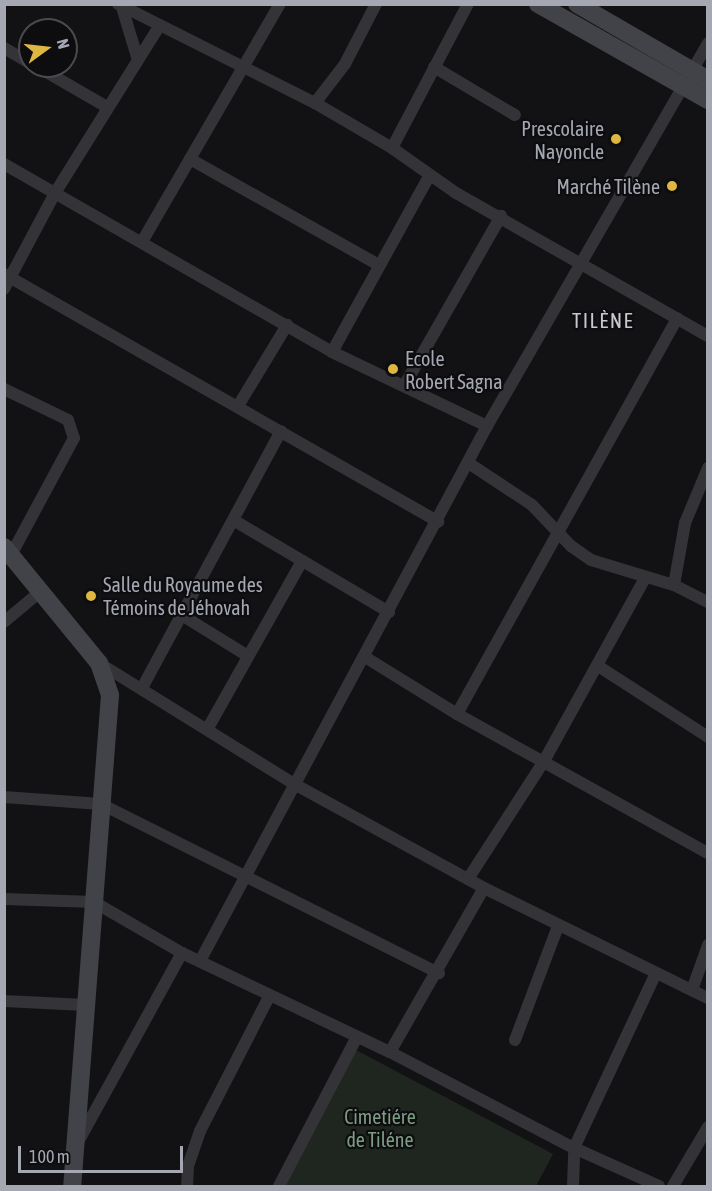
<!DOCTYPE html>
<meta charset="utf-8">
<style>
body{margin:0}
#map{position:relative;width:712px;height:1191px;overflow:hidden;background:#121214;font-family:"Asap Condensed",sans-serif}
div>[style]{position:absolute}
.green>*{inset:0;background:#1f2620}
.street>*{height:12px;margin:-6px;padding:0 6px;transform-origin:6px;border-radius:6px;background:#343438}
.secondary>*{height:18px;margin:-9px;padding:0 9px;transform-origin:9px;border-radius:9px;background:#424348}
.dots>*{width:16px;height:16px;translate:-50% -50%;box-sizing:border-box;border:3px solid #0d0d0f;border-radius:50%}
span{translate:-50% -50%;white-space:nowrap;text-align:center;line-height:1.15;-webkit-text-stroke:4.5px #0d0d0f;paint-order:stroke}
.poi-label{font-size:20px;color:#a5a8b3}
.right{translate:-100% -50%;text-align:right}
.left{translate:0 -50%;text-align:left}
.park-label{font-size:20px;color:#7e9c83}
.neighbourhood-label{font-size:21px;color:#c6c7cf;letter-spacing:1.5px}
.frame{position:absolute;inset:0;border:6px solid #a5a8b3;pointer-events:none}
.north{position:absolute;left:18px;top:18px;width:60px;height:60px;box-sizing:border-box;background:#0d0d0f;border:2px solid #4a4b51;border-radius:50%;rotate:75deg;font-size:16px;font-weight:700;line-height:24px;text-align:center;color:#a5a8b3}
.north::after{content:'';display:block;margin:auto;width:21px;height:27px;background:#ddb741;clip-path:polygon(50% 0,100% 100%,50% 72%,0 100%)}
.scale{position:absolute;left:18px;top:1146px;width:165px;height:27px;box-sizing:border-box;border:3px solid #a5a8b3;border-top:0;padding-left:8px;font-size:18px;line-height:21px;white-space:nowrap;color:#a5a8b3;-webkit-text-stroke:4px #0d0d0f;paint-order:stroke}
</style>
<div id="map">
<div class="green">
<i style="clip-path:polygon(356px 1050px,553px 1154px,536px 1186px,284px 1186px)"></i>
</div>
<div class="street">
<i style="left:118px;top:4px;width:220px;rotate:26.7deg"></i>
<i style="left:315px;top:103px;width:89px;rotate:30.3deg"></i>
<i style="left:392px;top:148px;width:78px;rotate:35.1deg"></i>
<i style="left:456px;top:193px;width:290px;rotate:29.6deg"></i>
<i style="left:122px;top:7px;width:52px;rotate:73.3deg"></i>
<i style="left:4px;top:48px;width:30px;rotate:30deg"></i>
<i style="left:36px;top:66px;width:82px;rotate:30deg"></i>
<i style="left:434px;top:67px;width:94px;rotate:30.7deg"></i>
<i style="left:315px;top:103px;width:49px;rotate:-52.4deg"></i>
<i style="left:345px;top:64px;width:68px;rotate:-62.7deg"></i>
<i style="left:392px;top:148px;width:163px;rotate:-62.2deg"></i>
<i style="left:190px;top:159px;width:217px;rotate:29.3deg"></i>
<i style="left:4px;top:164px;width:378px;rotate:29.8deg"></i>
<i style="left:332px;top:352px;width:172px;rotate:25.5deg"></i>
<i style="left:143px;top:240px;width:273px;rotate:-59.9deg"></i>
<i style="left:4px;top:274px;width:500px;rotate:29.7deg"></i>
<i style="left:4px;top:289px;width:109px;rotate:-62deg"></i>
<i style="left:55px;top:193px;width:198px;rotate:-58deg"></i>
<i style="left:332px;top:352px;width:201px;rotate:-61.1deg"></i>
<i style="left:404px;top:386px;width:196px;rotate:-60.3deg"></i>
<i style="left:4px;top:389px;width:71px;rotate:25.8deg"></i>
<i style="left:68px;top:420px;width:19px;rotate:72deg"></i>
<i style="left:74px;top:438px;width:133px;rotate:118.3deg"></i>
<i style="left:238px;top:406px;width:95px;rotate:-58.8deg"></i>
<i style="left:470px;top:464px;width:74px;rotate:33.5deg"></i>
<i style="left:532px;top:505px;width:57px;rotate:46.4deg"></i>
<i style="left:571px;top:546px;width:24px;rotate:35deg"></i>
<i style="left:591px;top:560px;width:87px;rotate:16.8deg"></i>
<i style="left:674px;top:585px;width:38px;rotate:27deg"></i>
<i style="left:235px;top:521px;width:179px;rotate:30.6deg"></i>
<i style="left:674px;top:585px;width:63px;rotate:-79.9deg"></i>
<i style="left:685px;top:523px;width:60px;rotate:-67.3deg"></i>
<i style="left:180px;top:614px;width:80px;rotate:31.7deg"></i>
<i style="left:4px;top:622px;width:48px;rotate:-40deg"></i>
<i style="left:365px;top:657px;width:108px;rotate:31.8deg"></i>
<i style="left:457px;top:714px;width:287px;rotate:29deg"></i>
<i style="left:99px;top:663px;width:232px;rotate:31.8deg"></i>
<i style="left:296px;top:785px;width:214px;rotate:28.7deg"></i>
<i style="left:484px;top:888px;width:250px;rotate:26.2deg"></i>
<i style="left:598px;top:666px;width:131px;rotate:32.8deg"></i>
<i style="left:142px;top:688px;width:292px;rotate:-61.6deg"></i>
<i style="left:457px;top:714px;width:453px;rotate:-60.9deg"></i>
<i style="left:208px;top:728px;width:192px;rotate:-60.6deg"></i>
<i style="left:4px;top:797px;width:97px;rotate:4.1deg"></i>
<i style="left:101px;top:804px;width:378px;rotate:26.6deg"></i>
<i style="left:468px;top:879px;width:140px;rotate:-57.2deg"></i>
<i style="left:544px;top:761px;width:209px;rotate:-61.1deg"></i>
<i style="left:4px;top:899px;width:90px;rotate:1.9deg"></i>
<i style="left:94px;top:902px;width:102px;rotate:30.1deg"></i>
<i style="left:182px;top:953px;width:230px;rotate:25.5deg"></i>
<i style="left:390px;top:1052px;width:189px;rotate:-60.2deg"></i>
<i style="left:200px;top:961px;width:607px;rotate:-61.79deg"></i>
<i style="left:487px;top:426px;width:442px;rotate:-60deg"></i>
<i style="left:692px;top:990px;width:48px;rotate:-70.4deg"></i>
<i style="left:4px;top:1001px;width:81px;rotate:2.8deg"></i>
<i style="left:515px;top:1040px;width:122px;rotate:-69.3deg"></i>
<i style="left:390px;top:1052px;width:208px;rotate:27.6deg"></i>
<i style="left:574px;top:1148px;width:93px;rotate:24.1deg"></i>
<i style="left:78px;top:1142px;width:216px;rotate:-61.2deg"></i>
<i style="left:187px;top:1186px;width:20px;rotate:-87deg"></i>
<i style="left:188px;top:1166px;width:37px;rotate:-71deg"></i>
<i style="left:200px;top:1131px;width:151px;rotate:-62.8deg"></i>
<i style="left:279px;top:1186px;width:168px;rotate:-62.4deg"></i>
<i style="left:573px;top:1186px;width:38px;rotate:-88deg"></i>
<i style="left:574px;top:1148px;width:193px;rotate:-64.9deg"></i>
<i style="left:673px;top:1186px;width:69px;rotate:-59.3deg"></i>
</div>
<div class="secondary">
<i style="left:538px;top:4px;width:195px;rotate:29.5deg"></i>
<i style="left:577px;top:4px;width:151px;rotate:30.1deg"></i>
<i style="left:4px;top:547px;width:150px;rotate:50.7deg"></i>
<i style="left:99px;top:663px;width:34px;rotate:71deg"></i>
<i style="left:110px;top:695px;width:492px;rotate:94.4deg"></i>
</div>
<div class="dots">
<i style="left:616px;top:139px;background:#ddb741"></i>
<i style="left:672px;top:186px;background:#ddb741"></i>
<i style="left:393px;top:369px;background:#ddb741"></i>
<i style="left:91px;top:596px;background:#ddb741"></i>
</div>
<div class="poi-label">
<span class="right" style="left:604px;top:140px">Prescolaire<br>Nayoncle</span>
<span class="right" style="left:660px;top:186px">Marché Tilène</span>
<span class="left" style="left:405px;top:370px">Ecole<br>Robert Sagna</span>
<span class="left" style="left:103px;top:596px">Salle du Royaume des<br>Témoins de Jéhovah</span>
</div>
<div class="park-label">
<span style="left:380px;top:1128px">Cimetiére<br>de Tiléne</span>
</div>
<div class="neighbourhood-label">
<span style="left:603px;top:320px">TILÈNE</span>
</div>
<div class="frame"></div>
<div class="north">N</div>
<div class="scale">100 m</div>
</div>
